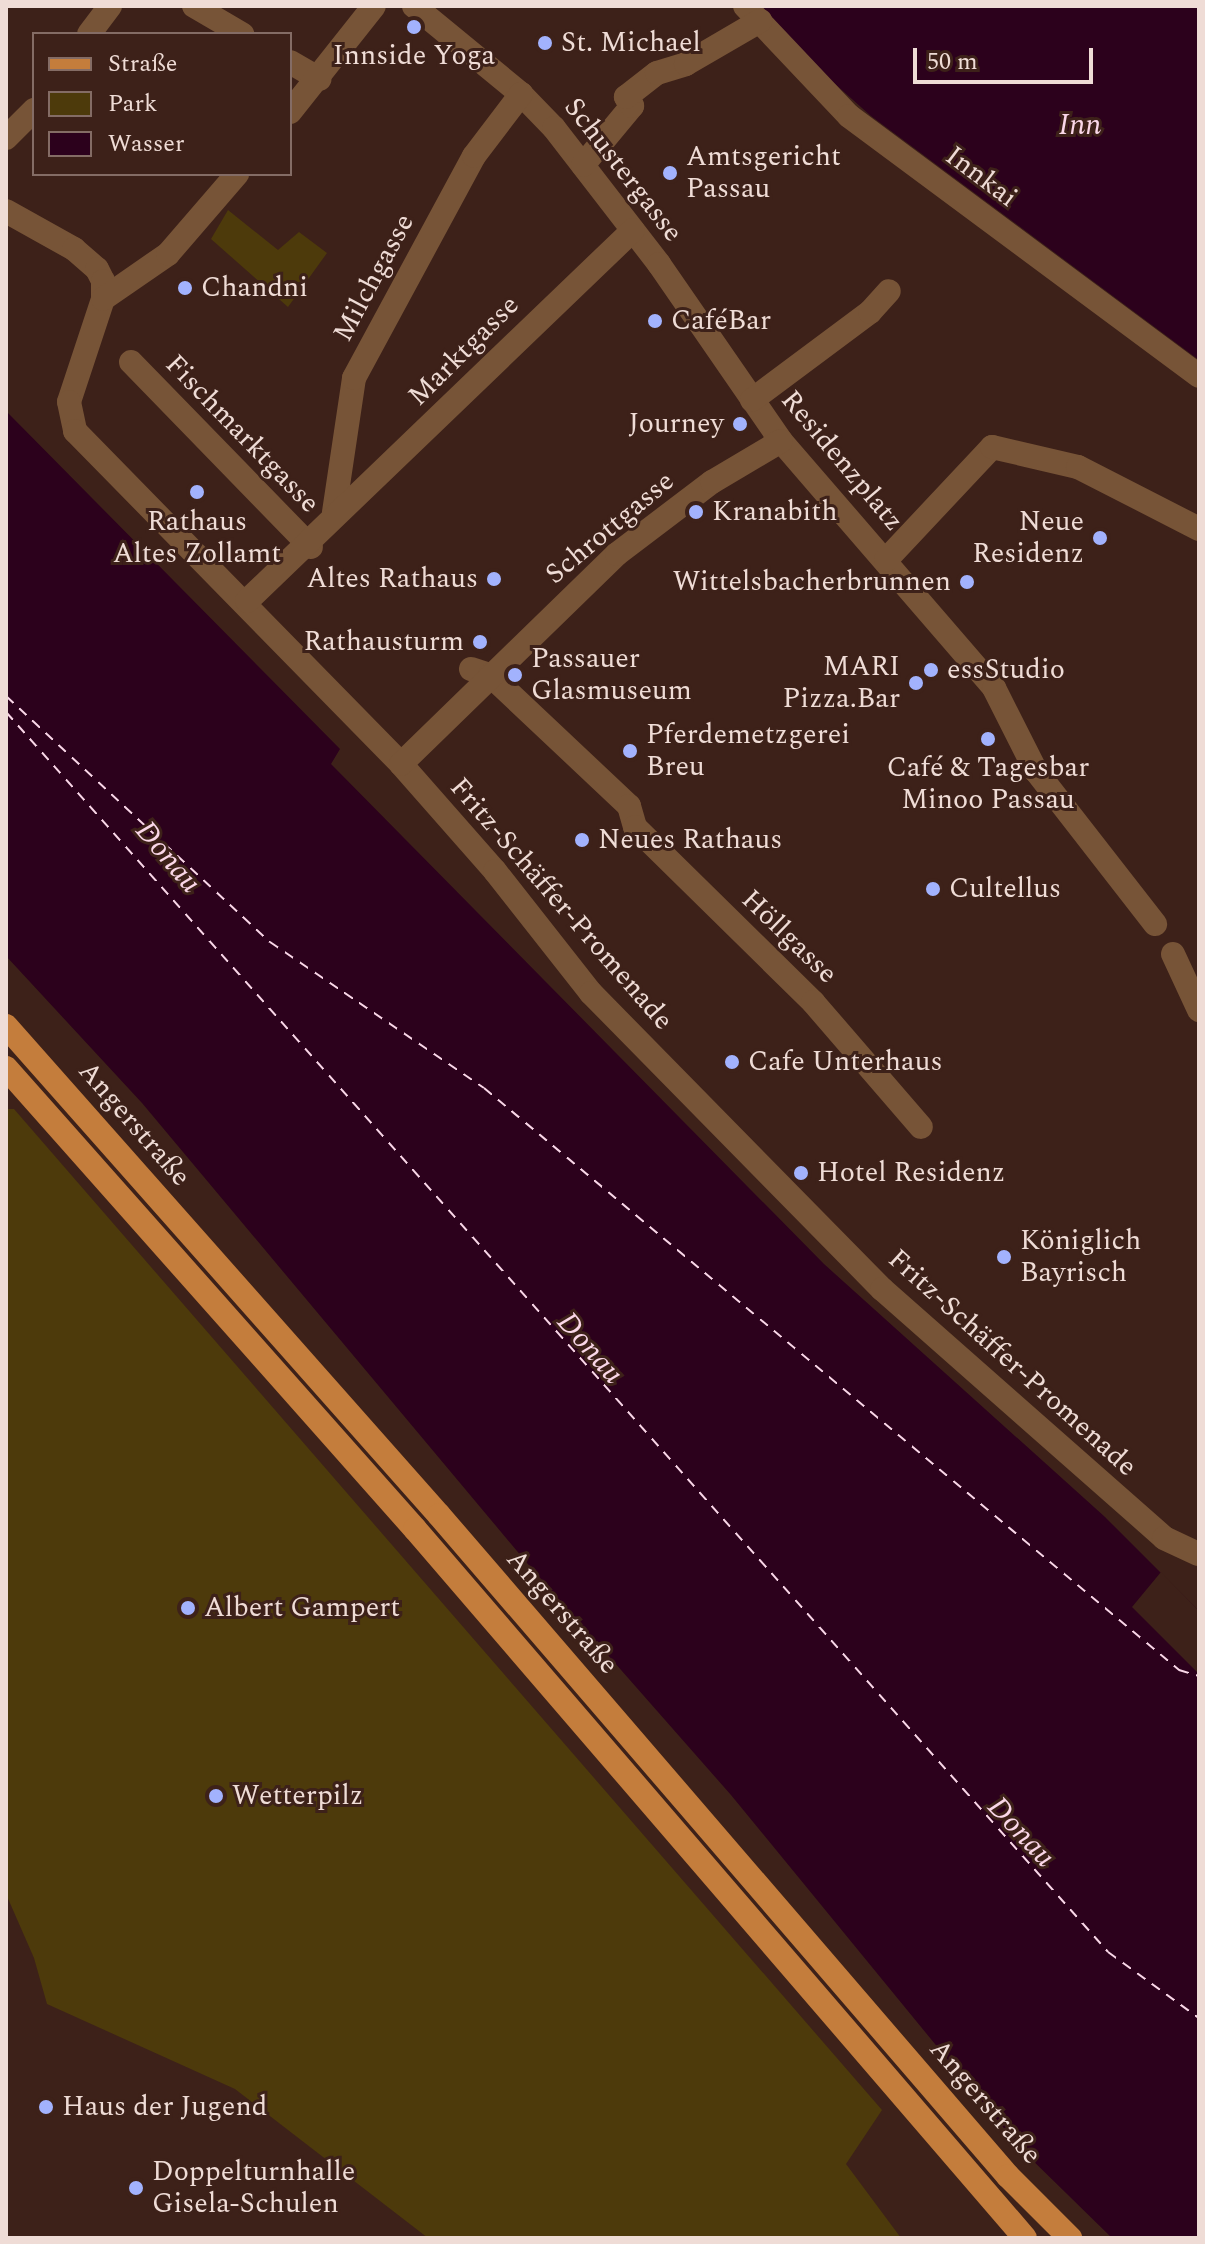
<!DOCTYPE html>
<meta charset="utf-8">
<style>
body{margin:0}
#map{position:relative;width:1205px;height:2244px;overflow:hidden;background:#3d2119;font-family:Spectral,serif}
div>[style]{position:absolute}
.green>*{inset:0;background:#4d3a0b}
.water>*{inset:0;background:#2c011c}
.pier>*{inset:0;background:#3d2119}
.ferry>*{height:2px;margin-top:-1px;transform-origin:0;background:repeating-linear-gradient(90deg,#fad7e8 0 10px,transparent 0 18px)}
.minor>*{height:24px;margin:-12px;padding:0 12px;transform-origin:12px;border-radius:12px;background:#775437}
.major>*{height:24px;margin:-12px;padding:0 12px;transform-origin:12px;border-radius:12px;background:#c47d3c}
.dots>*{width:22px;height:22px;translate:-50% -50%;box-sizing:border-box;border:4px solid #3d2119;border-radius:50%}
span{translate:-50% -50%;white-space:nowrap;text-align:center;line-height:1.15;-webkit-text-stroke:6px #3d2119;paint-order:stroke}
.poi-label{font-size:28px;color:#efdcd6}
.left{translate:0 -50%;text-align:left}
.right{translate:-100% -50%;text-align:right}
.street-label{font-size:28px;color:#efdcd6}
.water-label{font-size:30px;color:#fad7e8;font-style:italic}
.frame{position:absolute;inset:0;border:8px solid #efdcd6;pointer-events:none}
.legend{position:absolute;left:32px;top:32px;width:260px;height:144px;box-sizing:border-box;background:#3d2119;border:2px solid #846c65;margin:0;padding:10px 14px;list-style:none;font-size:24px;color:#efdcd6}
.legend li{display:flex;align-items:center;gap:16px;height:40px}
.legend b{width:40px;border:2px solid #846c65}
.scale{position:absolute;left:913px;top:48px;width:180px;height:36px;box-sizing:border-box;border:4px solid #efdcd6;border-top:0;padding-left:10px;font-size:24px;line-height:28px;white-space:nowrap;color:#efdcd6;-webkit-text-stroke:6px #3d2119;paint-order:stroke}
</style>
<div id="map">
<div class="green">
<i style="clip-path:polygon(228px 210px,278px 250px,299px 232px,327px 253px,288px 307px,211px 239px)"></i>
<i style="clip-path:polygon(6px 1109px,14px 1109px,882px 2110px,846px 2164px,901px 2238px,428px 2238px,235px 2089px,47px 2004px,34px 1958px,6px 1894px)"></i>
</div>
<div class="water">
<i style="clip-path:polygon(760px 6px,1199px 6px,1199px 360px,871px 116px,807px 59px)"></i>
<i style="clip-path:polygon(6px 411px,340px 749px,331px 764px,824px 1264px,1105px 1517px,1199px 1611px,1199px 2238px,1112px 2238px,1021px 2149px,731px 1795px,527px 1563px,142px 1103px,6px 956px)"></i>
</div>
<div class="pier">
<i style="clip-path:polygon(1161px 1572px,1199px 1611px,1199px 1674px,1132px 1607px)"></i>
</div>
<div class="ferry">
<i style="left:6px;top:696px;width:361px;rotate:43deg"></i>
<i style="left:270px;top:942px;width:259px;rotate:34.3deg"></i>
<i style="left:484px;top:1088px;width:907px;rotate:39.94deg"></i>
<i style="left:1179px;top:1670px;width:21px;rotate:17deg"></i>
<i style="left:6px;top:712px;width:1659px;rotate:48.37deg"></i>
<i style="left:1108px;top:1952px;width:112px;rotate:36deg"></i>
</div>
<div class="minor">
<i style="left:194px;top:6px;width:56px;rotate:30.3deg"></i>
<i style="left:414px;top:6px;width:139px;rotate:39.4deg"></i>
<i style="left:521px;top:94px;width:47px;rotate:45.9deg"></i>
<i style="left:554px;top:128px;width:172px;rotate:52.3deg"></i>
<i style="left:659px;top:264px;width:215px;rotate:55.4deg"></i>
<i style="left:781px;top:441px;width:326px;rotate:49.2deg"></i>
<i style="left:994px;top:688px;width:93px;rotate:63.2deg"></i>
<i style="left:1036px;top:771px;width:194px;rotate:52.1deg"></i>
<i style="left:745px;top:6px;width:151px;rotate:46.6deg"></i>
<i style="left:849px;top:116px;width:436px;rotate:36.6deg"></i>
<i style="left:89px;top:34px;width:35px;rotate:-53deg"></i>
<i style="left:290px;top:62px;width:34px;rotate:30deg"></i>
<i style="left:290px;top:112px;width:135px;rotate:-51.6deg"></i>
<i style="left:6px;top:138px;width:40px;rotate:-45deg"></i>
<i style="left:583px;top:165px;width:77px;rotate:-50.3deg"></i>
<i style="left:632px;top:106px;width:11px;rotate:-124deg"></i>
<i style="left:626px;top:97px;width:39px;rotate:-38deg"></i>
<i style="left:657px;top:73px;width:30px;rotate:-17deg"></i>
<i style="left:686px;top:64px;width:86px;rotate:-30.2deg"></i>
<i style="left:6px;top:211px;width:78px;rotate:29.2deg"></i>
<i style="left:74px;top:249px;width:30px;rotate:41deg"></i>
<i style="left:97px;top:269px;width:13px;rotate:63deg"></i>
<i style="left:103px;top:281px;width:18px;rotate:90deg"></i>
<i style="left:103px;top:299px;width:108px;rotate:108.3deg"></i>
<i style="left:69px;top:402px;width:30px;rotate:78deg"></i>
<i style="left:75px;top:431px;width:466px;rotate:45.6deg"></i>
<i style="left:401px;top:764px;width:142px;rotate:48.7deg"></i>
<i style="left:495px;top:871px;width:155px;rotate:51.8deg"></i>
<i style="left:591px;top:993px;width:415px;rotate:45.5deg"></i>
<i style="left:882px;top:1289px;width:376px;rotate:41.4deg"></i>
<i style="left:1164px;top:1538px;width:38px;rotate:25deg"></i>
<i style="left:103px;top:299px;width:79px;rotate:-34.7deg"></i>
<i style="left:168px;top:254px;width:106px;rotate:-49.2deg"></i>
<i style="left:131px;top:362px;width:258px;rotate:45.8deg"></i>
<i style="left:752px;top:400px;width:147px;rotate:-36.7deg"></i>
<i style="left:870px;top:312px;width:28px;rotate:-48deg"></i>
<i style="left:334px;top:512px;width:135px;rotate:-81.5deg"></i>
<i style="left:354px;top:378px;width:252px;rotate:-61.6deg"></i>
<i style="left:474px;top:156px;width:78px;rotate:-52.8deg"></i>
<i style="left:886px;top:560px;width:155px;rotate:-46.8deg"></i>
<i style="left:992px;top:447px;width:88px;rotate:13.1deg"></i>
<i style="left:1078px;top:467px;width:136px;rotate:27.1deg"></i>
<i style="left:247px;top:601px;width:535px;rotate:-43.86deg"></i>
<i style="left:471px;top:669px;width:20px;rotate:18deg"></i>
<i style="left:490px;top:675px;width:191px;rotate:43.3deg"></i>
<i style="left:629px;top:806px;width:22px;rotate:74deg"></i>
<i style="left:635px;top:827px;width:250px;rotate:44.5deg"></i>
<i style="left:813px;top:1002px;width:165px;rotate:49.2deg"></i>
<i style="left:401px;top:764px;width:301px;rotate:-44.2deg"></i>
<i style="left:617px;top:554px;width:119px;rotate:-37.2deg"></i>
<i style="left:712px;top:482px;width:80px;rotate:-30.7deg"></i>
<i style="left:1173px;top:954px;width:62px;rotate:65.1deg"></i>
</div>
<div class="major">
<i style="left:6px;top:1026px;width:653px;rotate:48.48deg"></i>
<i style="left:439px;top:1515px;width:872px;rotate:49.28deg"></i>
<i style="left:1008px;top:2176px;width:88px;rotate:45deg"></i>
<i style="left:6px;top:1068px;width:616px;rotate:48.42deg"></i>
<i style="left:415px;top:1529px;width:935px;rotate:49.29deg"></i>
</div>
<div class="dots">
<i style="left:414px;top:27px;background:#a2b2fd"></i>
<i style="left:545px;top:43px;background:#a2b2fd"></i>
<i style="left:670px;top:173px;background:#a2b2fd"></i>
<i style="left:185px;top:288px;background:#a2b2fd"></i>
<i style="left:655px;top:321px;background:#a2b2fd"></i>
<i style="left:740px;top:424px;background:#a2b2fd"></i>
<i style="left:197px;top:492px;background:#a2b2fd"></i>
<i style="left:696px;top:512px;background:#a2b2fd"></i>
<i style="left:1100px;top:538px;background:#a2b2fd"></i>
<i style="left:494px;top:579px;background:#a2b2fd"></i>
<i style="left:967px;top:582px;background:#a2b2fd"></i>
<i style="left:480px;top:642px;background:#a2b2fd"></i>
<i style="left:931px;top:670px;background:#a2b2fd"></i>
<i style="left:515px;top:675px;background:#a2b2fd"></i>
<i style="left:916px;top:683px;background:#a2b2fd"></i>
<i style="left:988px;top:739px;background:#a2b2fd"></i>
<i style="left:630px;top:751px;background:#a2b2fd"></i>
<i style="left:582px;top:840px;background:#a2b2fd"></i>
<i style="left:933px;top:889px;background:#a2b2fd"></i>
<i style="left:732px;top:1062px;background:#a2b2fd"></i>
<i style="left:801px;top:1173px;background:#a2b2fd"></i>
<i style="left:1004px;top:1257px;background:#a2b2fd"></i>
<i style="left:188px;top:1608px;background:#a2b2fd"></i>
<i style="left:216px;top:1796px;background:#a2b2fd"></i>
<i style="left:46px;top:2107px;background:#a2b2fd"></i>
<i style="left:136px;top:2188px;background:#a2b2fd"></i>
</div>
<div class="poi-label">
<span class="left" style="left:561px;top:43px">St. Michael</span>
<span style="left:414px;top:56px">Innside Yoga</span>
<span class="left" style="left:686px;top:173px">Amtsgericht<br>Passau</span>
<span class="left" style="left:201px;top:288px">Chandni</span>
<span class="left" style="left:671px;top:321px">CaféBar</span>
<span class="right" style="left:724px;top:424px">Journey</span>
<span class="left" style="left:712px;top:512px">Kranabith</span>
<span style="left:197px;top:538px">Rathaus<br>Altes Zollamt</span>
<span class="right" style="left:1084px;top:538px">Neue<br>Residenz</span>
<span class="right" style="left:478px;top:579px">Altes Rathaus</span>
<span class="right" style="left:951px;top:582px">Wittelsbacherbrunnen</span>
<span class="right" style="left:464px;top:642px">Rathausturm</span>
<span class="left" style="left:531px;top:675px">Passauer<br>Glasmuseum</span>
<span class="right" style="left:900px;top:683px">MARI<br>Pizza.Bar</span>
<span class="left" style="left:947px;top:670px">essStudio</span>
<span class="left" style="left:646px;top:751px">Pferdemetzgerei<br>Breu</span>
<span style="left:988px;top:784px">Café &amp; Tagesbar<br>Minoo Passau</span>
<span class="left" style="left:598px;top:840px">Neues Rathaus</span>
<span class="left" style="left:949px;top:889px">Cultellus</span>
<span class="left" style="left:748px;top:1062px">Cafe Unterhaus</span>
<span class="left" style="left:817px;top:1173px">Hotel Residenz</span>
<span class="left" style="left:1020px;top:1257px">Königlich<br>Bayrisch</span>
<span class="left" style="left:204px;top:1608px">Albert Gampert</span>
<span class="left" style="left:232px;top:1796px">Wetterpilz</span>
<span class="left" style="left:62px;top:2107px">Haus der Jugend</span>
<span class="left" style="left:152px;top:2188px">Doppelturnhalle<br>Gisela-Schulen</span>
</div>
<div class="street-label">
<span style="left:623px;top:170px;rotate:52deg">Schustergasse</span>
<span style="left:981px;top:177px;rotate:37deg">Innkai</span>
<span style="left:374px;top:278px;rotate:-62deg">Milchgasse</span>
<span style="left:464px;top:351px;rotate:-45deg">Marktgasse</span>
<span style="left:242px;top:434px;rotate:46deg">Fischmarktgasse</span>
<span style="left:842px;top:461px;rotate:50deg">Residenzplatz</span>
<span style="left:610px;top:528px;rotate:-40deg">Schrottgasse</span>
<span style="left:561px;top:904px;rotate:49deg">Fritz-Schäffer-Promenade</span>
<span style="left:789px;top:937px;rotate:44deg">Höllgasse</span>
<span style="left:134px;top:1124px;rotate:49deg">Angerstraße</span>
<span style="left:1012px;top:1363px;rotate:42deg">Fritz-Schäffer-Promenade</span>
<span style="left:562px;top:1612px;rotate:49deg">Angerstraße</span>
<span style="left:985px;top:2102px;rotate:49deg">Angerstraße</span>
</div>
<div class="water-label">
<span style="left:1080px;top:125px">Inn</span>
<span style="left:168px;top:857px;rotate:50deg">Donau</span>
<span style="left:590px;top:1348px;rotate:49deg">Donau</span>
<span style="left:1021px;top:1832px;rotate:47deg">Donau</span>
</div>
<div class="frame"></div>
<ul class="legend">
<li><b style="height:10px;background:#c47d3c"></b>Straße</li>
<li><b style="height:22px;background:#4d3a0b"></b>Park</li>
<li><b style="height:22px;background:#2c011c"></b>Wasser</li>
</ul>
<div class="scale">50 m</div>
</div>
